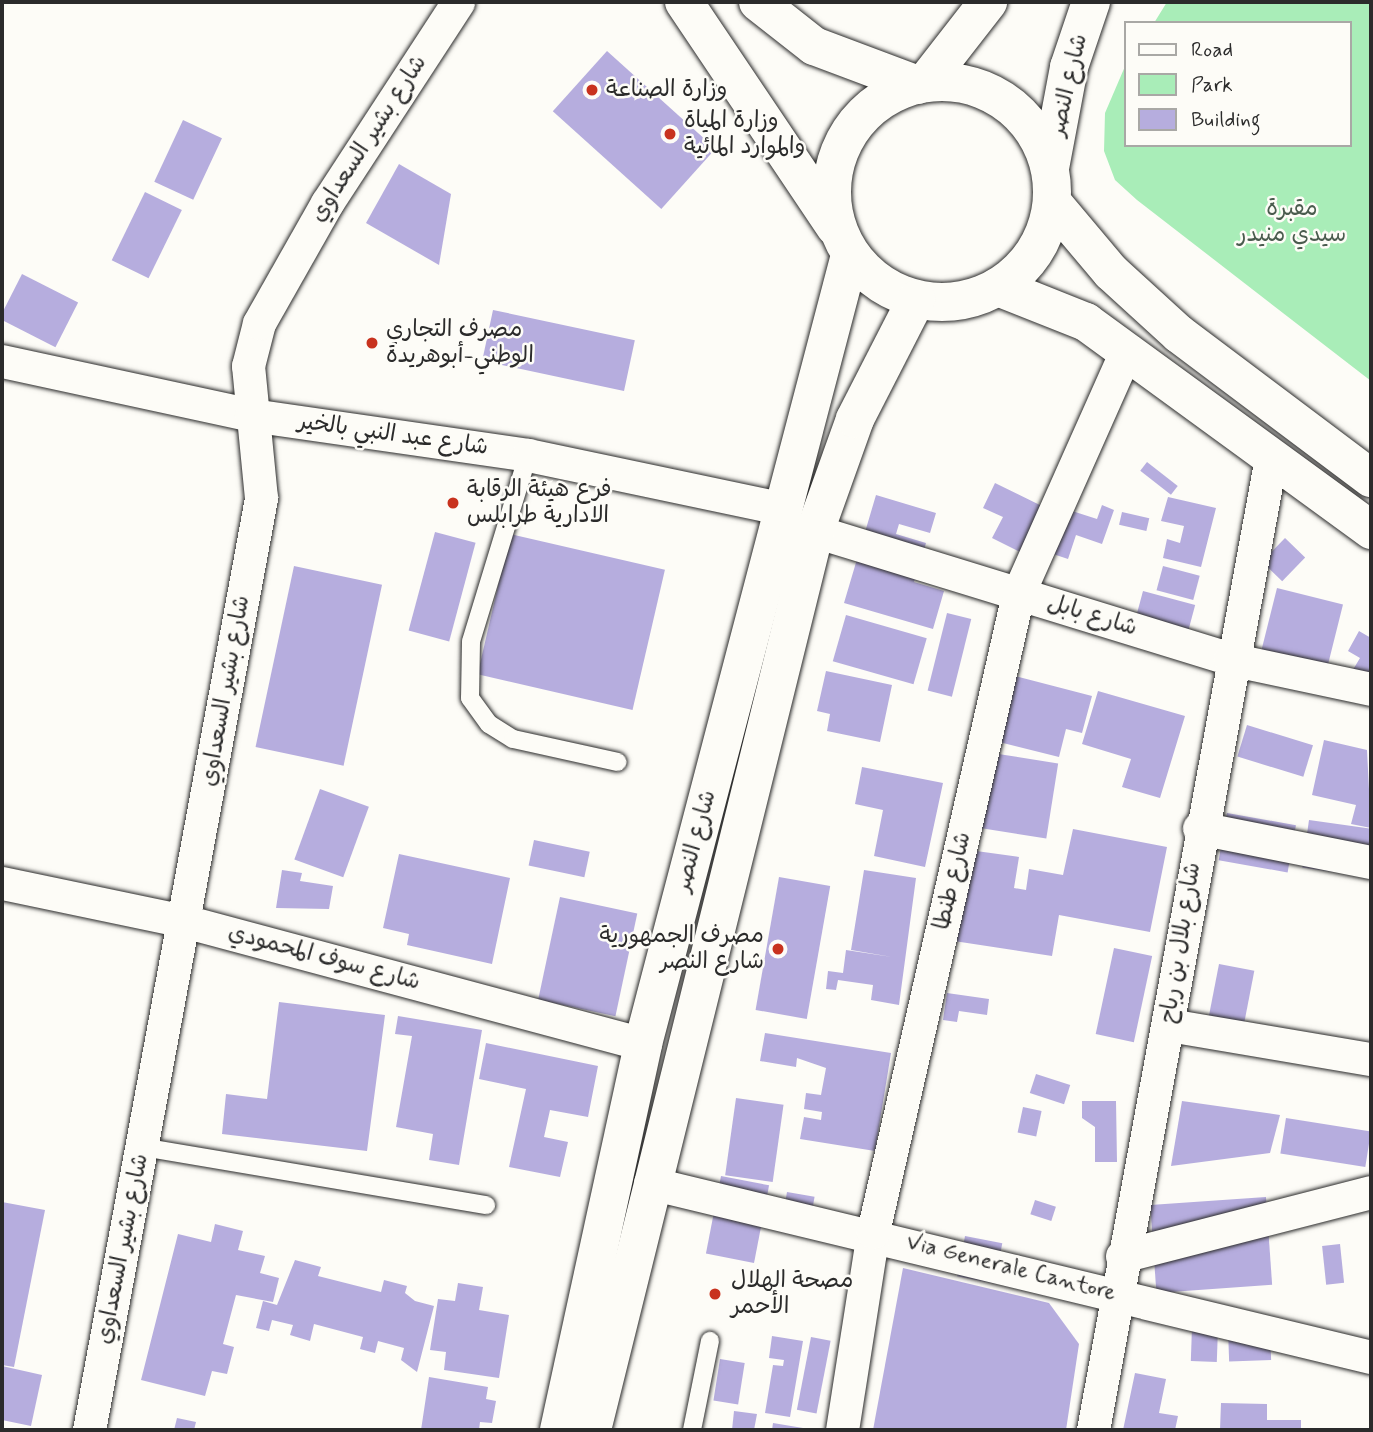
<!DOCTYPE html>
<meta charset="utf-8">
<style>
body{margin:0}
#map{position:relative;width:1373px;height:1432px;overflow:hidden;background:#fdfcf7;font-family:Mynerve,"Playpen Sans Arabic",sans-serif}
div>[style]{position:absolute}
.green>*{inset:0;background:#a9edb8}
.building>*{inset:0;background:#b6adde;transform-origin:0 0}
.roads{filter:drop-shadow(0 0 2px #2b2b2b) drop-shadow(0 0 2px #2b2b2b)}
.lane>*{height:18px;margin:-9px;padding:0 9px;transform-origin:9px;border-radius:9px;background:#fdfcf7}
.street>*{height:33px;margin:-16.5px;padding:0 16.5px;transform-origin:16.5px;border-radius:16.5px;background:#fdfcf7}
.secondary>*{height:38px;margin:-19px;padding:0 19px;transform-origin:19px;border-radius:19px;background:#fdfcf7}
.highway>*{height:38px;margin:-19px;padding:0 19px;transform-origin:19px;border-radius:19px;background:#fdfcf7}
.highway>.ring{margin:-19px;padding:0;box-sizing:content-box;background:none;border:38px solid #fdfcf7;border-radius:50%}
.dots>*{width:19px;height:19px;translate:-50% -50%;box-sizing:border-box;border:4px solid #fdfcf7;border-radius:50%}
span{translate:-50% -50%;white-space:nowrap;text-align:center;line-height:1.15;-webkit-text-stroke:5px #fdfcf7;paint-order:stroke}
.street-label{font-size:23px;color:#2b2b2b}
.poi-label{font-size:23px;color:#2b2b2b}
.left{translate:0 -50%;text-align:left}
.right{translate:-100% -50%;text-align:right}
.park-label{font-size:23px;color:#4a5c4e}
.frame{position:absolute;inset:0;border:4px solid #2b2b2b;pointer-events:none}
.legend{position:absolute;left:1124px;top:21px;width:228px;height:126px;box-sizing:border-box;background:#fdfcf7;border:2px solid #a9a8a5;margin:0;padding:9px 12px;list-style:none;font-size:21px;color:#2b2b2b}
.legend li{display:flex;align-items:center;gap:14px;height:35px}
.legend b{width:35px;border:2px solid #a9a8a5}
</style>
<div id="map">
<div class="green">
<i style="clip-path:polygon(1167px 2px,1371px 2px,1371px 381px,1137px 200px,1115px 180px,1104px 151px,1105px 113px,1126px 64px,1126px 145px,1350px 145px,1350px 23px,1154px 23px)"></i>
</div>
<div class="building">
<i style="left:607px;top:51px;width:146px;height:81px;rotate:42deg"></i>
<i style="left:183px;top:120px;width:43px;height:68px;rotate:25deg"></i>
<i style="clip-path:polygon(399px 164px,451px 194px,439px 265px,366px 223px)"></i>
<i style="left:145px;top:192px;width:41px;height:76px;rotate:26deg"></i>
<i style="left:22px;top:274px;width:63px;height:50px;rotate:27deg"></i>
<i style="left:493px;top:310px;width:145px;height:52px;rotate:12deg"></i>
<i style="left:1147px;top:462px;width:39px;height:11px;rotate:38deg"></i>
<i style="clip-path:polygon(995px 483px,1048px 509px,1026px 555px,992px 538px,1003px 517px,983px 508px)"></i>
<i style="clip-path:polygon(876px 495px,936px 513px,930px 533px,899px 524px,896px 534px,926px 543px,914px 582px,944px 591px,933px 629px,844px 603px)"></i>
<i style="clip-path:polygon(1168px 497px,1216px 508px,1201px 567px,1163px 558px,1167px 539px,1180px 543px,1184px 526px,1161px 521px)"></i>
<i style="clip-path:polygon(1102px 505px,1114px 510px,1102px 544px,1076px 535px,1068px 559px,1053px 554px,1069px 510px,1097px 519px)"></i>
<i style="left:1122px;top:512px;width:28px;height:13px;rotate:13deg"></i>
<i style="left:435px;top:532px;width:42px;height:102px;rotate:15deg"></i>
<i style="left:510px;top:534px;width:159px;height:144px;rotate:13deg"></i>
<i style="left:1285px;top:538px;width:28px;height:33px;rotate:44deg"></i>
<i style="left:294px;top:566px;width:90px;height:185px;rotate:12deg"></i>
<i style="left:1163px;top:566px;width:38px;height:25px;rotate:15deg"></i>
<i style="left:1277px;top:588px;width:68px;height:75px;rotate:14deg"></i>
<i style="left:1143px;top:591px;width:54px;height:31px;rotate:15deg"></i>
<i style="left:947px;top:613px;width:25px;height:80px;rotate:14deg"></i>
<i style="left:846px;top:615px;width:84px;height:48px;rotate:16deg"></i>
<i style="clip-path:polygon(1359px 631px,1371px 638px,1371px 692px,1345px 683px,1360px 658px,1348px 651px)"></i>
<i style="clip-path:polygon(826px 671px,892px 685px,880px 742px,827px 731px,830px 714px,817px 711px)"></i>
<i style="clip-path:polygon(1007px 674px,1092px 696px,1082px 733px,1066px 729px,1059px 757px,991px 740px)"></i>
<i style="clip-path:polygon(1098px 691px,1185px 716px,1160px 798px,1122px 787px,1131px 759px,1082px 744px)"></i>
<i style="left:1247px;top:725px;width:69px;height:33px;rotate:17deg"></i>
<i style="clip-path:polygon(1324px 740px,1367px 750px,1371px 828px,1351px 824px,1356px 805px,1312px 795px)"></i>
<i style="left:992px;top:753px;width:67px;height:76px;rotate:9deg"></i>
<i style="clip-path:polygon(862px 767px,943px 783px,925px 867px,874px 856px,883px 810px,855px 804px)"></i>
<i style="left:320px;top:789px;width:52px;height:75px;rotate:20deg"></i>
<i style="left:1227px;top:813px;width:70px;height:48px;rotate:10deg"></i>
<i style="left:1309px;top:820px;width:63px;height:48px;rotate:8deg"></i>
<i style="clip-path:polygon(1073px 829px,1167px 847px,1150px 932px,1059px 915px,1052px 956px,954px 941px,969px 850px,1019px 857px,1014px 888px,1026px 890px,1029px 869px,1063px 875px)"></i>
<i style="left:534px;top:840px;width:57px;height:26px;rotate:12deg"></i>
<i style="clip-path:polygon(399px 854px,510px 878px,492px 964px,407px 945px,409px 934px,383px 928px)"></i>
<i style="clip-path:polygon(282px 870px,302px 873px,300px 881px,333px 886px,329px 909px,276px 908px)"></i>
<i style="clip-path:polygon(864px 870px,916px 878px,899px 1005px,871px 1000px,873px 985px,838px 980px,836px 990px,826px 989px,828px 971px,843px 973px,846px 950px,892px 957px,851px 950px)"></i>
<i style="left:779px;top:877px;width:52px;height:135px;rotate:10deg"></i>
<i style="left:560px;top:897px;width:79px;height:105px;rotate:12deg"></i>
<i style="left:1114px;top:948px;width:39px;height:88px;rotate:12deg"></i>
<i style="left:1219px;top:964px;width:36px;height:55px;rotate:11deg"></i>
<i style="clip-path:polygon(947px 993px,989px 999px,987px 1015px,959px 1011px,957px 1022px,943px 1020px)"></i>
<i style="clip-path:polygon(279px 1002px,385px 1015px,367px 1151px,222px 1134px,226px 1094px,267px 1099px)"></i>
<i style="clip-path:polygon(398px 1016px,482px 1030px,459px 1165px,429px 1160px,433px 1134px,396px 1127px,412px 1036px,395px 1034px)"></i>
<i style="clip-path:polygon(765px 1033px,891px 1053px,875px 1151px,800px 1139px,804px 1117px,821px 1120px,822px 1112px,804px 1109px,806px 1093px,821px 1095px,826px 1068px,797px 1058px,796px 1067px,760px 1061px)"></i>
<i style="clip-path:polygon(486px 1043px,598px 1066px,588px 1117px,550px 1110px,544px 1137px,568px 1142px,560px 1177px,509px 1167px,526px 1089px,479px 1079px)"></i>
<i style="left:1036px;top:1074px;width:36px;height:20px;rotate:18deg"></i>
<i style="left:736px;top:1098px;width:48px;height:78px;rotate:8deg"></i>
<i style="clip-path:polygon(1082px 1101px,1116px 1101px,1117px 1162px,1095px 1162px,1095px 1127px,1082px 1118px)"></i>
<i style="clip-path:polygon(1182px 1101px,1280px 1115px,1270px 1153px,1171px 1166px)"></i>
<i style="left:1023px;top:1107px;width:19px;height:26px;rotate:12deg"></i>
<i style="left:1286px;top:1118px;width:86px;height:36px;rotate:9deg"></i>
<i style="left:721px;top:1176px;width:49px;height:79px;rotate:11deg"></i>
<i style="left:787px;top:1192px;width:28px;height:36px;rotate:10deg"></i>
<i style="left:1266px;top:1197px;width:88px;height:116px;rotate:86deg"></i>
<i style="left:1035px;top:1200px;width:22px;height:15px;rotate:18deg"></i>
<i style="clip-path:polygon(2px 1202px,45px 1210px,14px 1367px,2px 1365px)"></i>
<i style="clip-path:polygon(215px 1224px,243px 1231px,238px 1250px,265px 1256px,260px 1273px,279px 1278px,273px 1302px,236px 1295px,223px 1344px,234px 1347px,227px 1374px,212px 1371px,205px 1396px,141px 1380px,178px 1234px,211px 1242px)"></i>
<i style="left:965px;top:1236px;width:38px;height:41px;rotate:11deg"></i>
<i style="left:1340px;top:1244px;width:39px;height:18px;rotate:84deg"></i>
<i style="clip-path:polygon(295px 1260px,321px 1267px,318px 1276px,381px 1292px,384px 1280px,407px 1286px,405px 1293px,415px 1301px,434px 1306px,417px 1372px,401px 1360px,404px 1348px,378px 1341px,375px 1353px,360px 1349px,363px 1337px,314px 1324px,310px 1341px,290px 1335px,293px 1325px,272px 1320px,269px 1331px,256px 1328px,263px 1301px,277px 1305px)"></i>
<i style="clip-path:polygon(903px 1268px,1049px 1303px,1079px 1344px,1066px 1430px,873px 1430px)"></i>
<i style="clip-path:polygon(458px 1283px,483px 1287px,479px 1310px,509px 1315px,499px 1378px,444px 1370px,446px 1352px,430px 1350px,438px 1299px,455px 1301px)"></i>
<i style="left:1192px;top:1327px;width:26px;height:34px;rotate:2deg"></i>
<i style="left:1270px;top:1328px;width:32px;height:42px;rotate:88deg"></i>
<i style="clip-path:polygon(772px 1336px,803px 1341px,790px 1417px,765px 1413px,773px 1365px,783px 1366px,784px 1360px,769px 1358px)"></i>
<i style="left:811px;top:1337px;width:20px;height:74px;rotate:11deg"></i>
<i style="left:720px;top:1359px;width:25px;height:42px;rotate:9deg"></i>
<i style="clip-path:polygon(2px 1366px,42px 1375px,31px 1426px,2px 1420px)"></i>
<i style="clip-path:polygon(1135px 1373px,1166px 1379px,1159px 1413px,1178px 1416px,1175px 1430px,1123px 1430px)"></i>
<i style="clip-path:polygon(429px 1377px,488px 1387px,486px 1399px,496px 1401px,492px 1423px,480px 1422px,479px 1430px,421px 1430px)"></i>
<i style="clip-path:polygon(1221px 1403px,1267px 1404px,1267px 1420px,1301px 1420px,1301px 1430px,1220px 1430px)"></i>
<i style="clip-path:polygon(734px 1411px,757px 1414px,754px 1430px,732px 1430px)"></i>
<i style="clip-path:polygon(177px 1418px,196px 1422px,194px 1430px,174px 1430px)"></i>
<i style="clip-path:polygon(773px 1423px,809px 1429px,809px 1430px,772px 1430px)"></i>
</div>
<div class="roads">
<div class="lane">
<i style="left:528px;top:455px;width:195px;rotate:107deg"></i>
<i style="left:471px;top:642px;width:56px;rotate:91deg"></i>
<i style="left:470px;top:698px;width:32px;rotate:54deg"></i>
<i style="left:489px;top:724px;width:28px;rotate:32deg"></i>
<i style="left:513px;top:739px;width:107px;rotate:12.4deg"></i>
<i style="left:142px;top:1147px;width:349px;rotate:9.6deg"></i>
<i style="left:692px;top:1430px;width:91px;rotate:-78.6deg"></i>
</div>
<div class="street">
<i style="left:2px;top:361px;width:255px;rotate:12.2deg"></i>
<i style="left:251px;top:415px;width:280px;rotate:8.2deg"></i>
<i style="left:528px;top:455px;width:262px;rotate:11.9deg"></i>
<i style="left:815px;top:531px;width:434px;rotate:17.1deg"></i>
<i style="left:1230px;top:659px;width:144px;rotate:12deg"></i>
<i style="left:1199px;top:828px;width:175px;rotate:11.2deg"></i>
<i style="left:2px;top:883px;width:186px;rotate:11.8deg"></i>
<i style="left:184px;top:921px;width:475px;rotate:15deg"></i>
<i style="left:1169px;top:1025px;width:205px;rotate:9.6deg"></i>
<i style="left:650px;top:1183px;width:742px;rotate:13.57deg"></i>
<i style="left:1122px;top:1256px;width:257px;rotate:-14.4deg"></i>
<i style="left:89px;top:1430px;width:948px;rotate:-79.54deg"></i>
<i style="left:261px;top:498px;width:133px;rotate:-95.6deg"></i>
<i style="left:248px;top:366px;width:44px;rotate:-75.7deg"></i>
<i style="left:259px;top:323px;width:138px;rotate:-60.5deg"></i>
<i style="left:327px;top:203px;width:240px;rotate:-56.9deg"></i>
<i style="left:842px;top:1430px;width:200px;rotate:-81.1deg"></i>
<i style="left:873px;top:1232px;width:654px;rotate:-77.2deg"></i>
<i style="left:1018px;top:594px;width:266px;rotate:-66deg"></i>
<i style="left:1093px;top:1430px;width:989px;rotate:-79.63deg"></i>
</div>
<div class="secondary">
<i style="left:1052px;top:202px;width:92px;rotate:49.9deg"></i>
<i style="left:1111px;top:272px;width:92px;rotate:42.4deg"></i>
<i style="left:1179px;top:334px;width:240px;rotate:36.9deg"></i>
<i style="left:998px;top:287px;width:95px;rotate:21.7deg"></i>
<i style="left:1086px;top:322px;width:353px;rotate:36.1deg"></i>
</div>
<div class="highway">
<i style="left:684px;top:2px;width:271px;rotate:56.1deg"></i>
<i style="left:758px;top:2px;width:71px;rotate:38.2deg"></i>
<i style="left:814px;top:46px;width:111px;rotate:20.6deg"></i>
<i class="ring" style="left:832px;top:82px;width:182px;height:182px"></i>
<i style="left:925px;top:83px;width:103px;rotate:-52.1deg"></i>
<i style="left:1050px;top:168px;width:103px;rotate:-79.3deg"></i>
<i style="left:1069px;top:67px;width:69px;rotate:-71.3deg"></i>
<i style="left:559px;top:1430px;width:395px;rotate:-77.7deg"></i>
<i style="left:643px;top:1044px;width:816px;rotate:-75.3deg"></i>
<i style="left:592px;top:1430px;width:926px;rotate:-76.07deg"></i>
<i style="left:815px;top:531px;width:119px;rotate:-70.3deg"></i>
<i style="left:855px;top:419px;width:134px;rotate:-62.9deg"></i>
</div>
</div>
<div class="dots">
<i style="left:592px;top:90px;background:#c8321e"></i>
<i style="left:670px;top:134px;background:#c8321e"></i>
<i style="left:372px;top:343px;background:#c8321e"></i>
<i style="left:453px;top:503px;background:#c8321e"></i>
<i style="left:778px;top:949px;background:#c8321e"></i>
<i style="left:715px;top:1294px;background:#c8321e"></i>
</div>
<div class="street-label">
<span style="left:1069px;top:85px;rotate:-77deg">شارع النصر</span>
<span style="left:369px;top:139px;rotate:-57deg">شارع بشير السعداوي</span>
<span style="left:393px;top:435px;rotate:8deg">شارع عبد النبي بالخير</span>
<span style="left:1092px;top:616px;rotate:17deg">شارع بابل</span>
<span style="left:226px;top:691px;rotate:-80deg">شارع بشير السعداوي</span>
<span style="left:696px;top:841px;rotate:-75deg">شارع النصر</span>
<span style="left:953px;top:881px;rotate:-77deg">شارع طنطا</span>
<span style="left:1181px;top:943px;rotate:-81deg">شارع بلال بن رباح</span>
<span style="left:324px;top:958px;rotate:15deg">شارع سوف المحمودي</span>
<span style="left:123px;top:1249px;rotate:-79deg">شارع بشير السعداوي</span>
<span style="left:1011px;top:1268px;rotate:14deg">Via Generale Cantore</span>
</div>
<div class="poi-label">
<span class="left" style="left:606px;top:90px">وزارة الصناعة</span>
<span class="left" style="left:684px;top:134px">وزارة المياة<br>والموارد المائية</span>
<span class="left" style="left:386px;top:343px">مصرف التجاري<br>الوطني-أبوهريدة</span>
<span class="left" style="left:467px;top:503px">فرع هيئة الرقابة<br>الادارية طرابلس</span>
<span class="right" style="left:764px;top:949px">مصرف الجمهورية<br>شارع النصر</span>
<span class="left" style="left:731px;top:1294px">مصحة الهلال<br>الأحمر</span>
</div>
<div class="park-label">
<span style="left:1292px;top:222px">مقبرة<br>سيدي منيدر</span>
</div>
<div class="frame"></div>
<ul class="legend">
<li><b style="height:9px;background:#fdfcf7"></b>Road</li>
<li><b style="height:19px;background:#a9edb8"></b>Park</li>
<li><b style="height:19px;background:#b6adde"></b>Building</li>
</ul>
</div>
